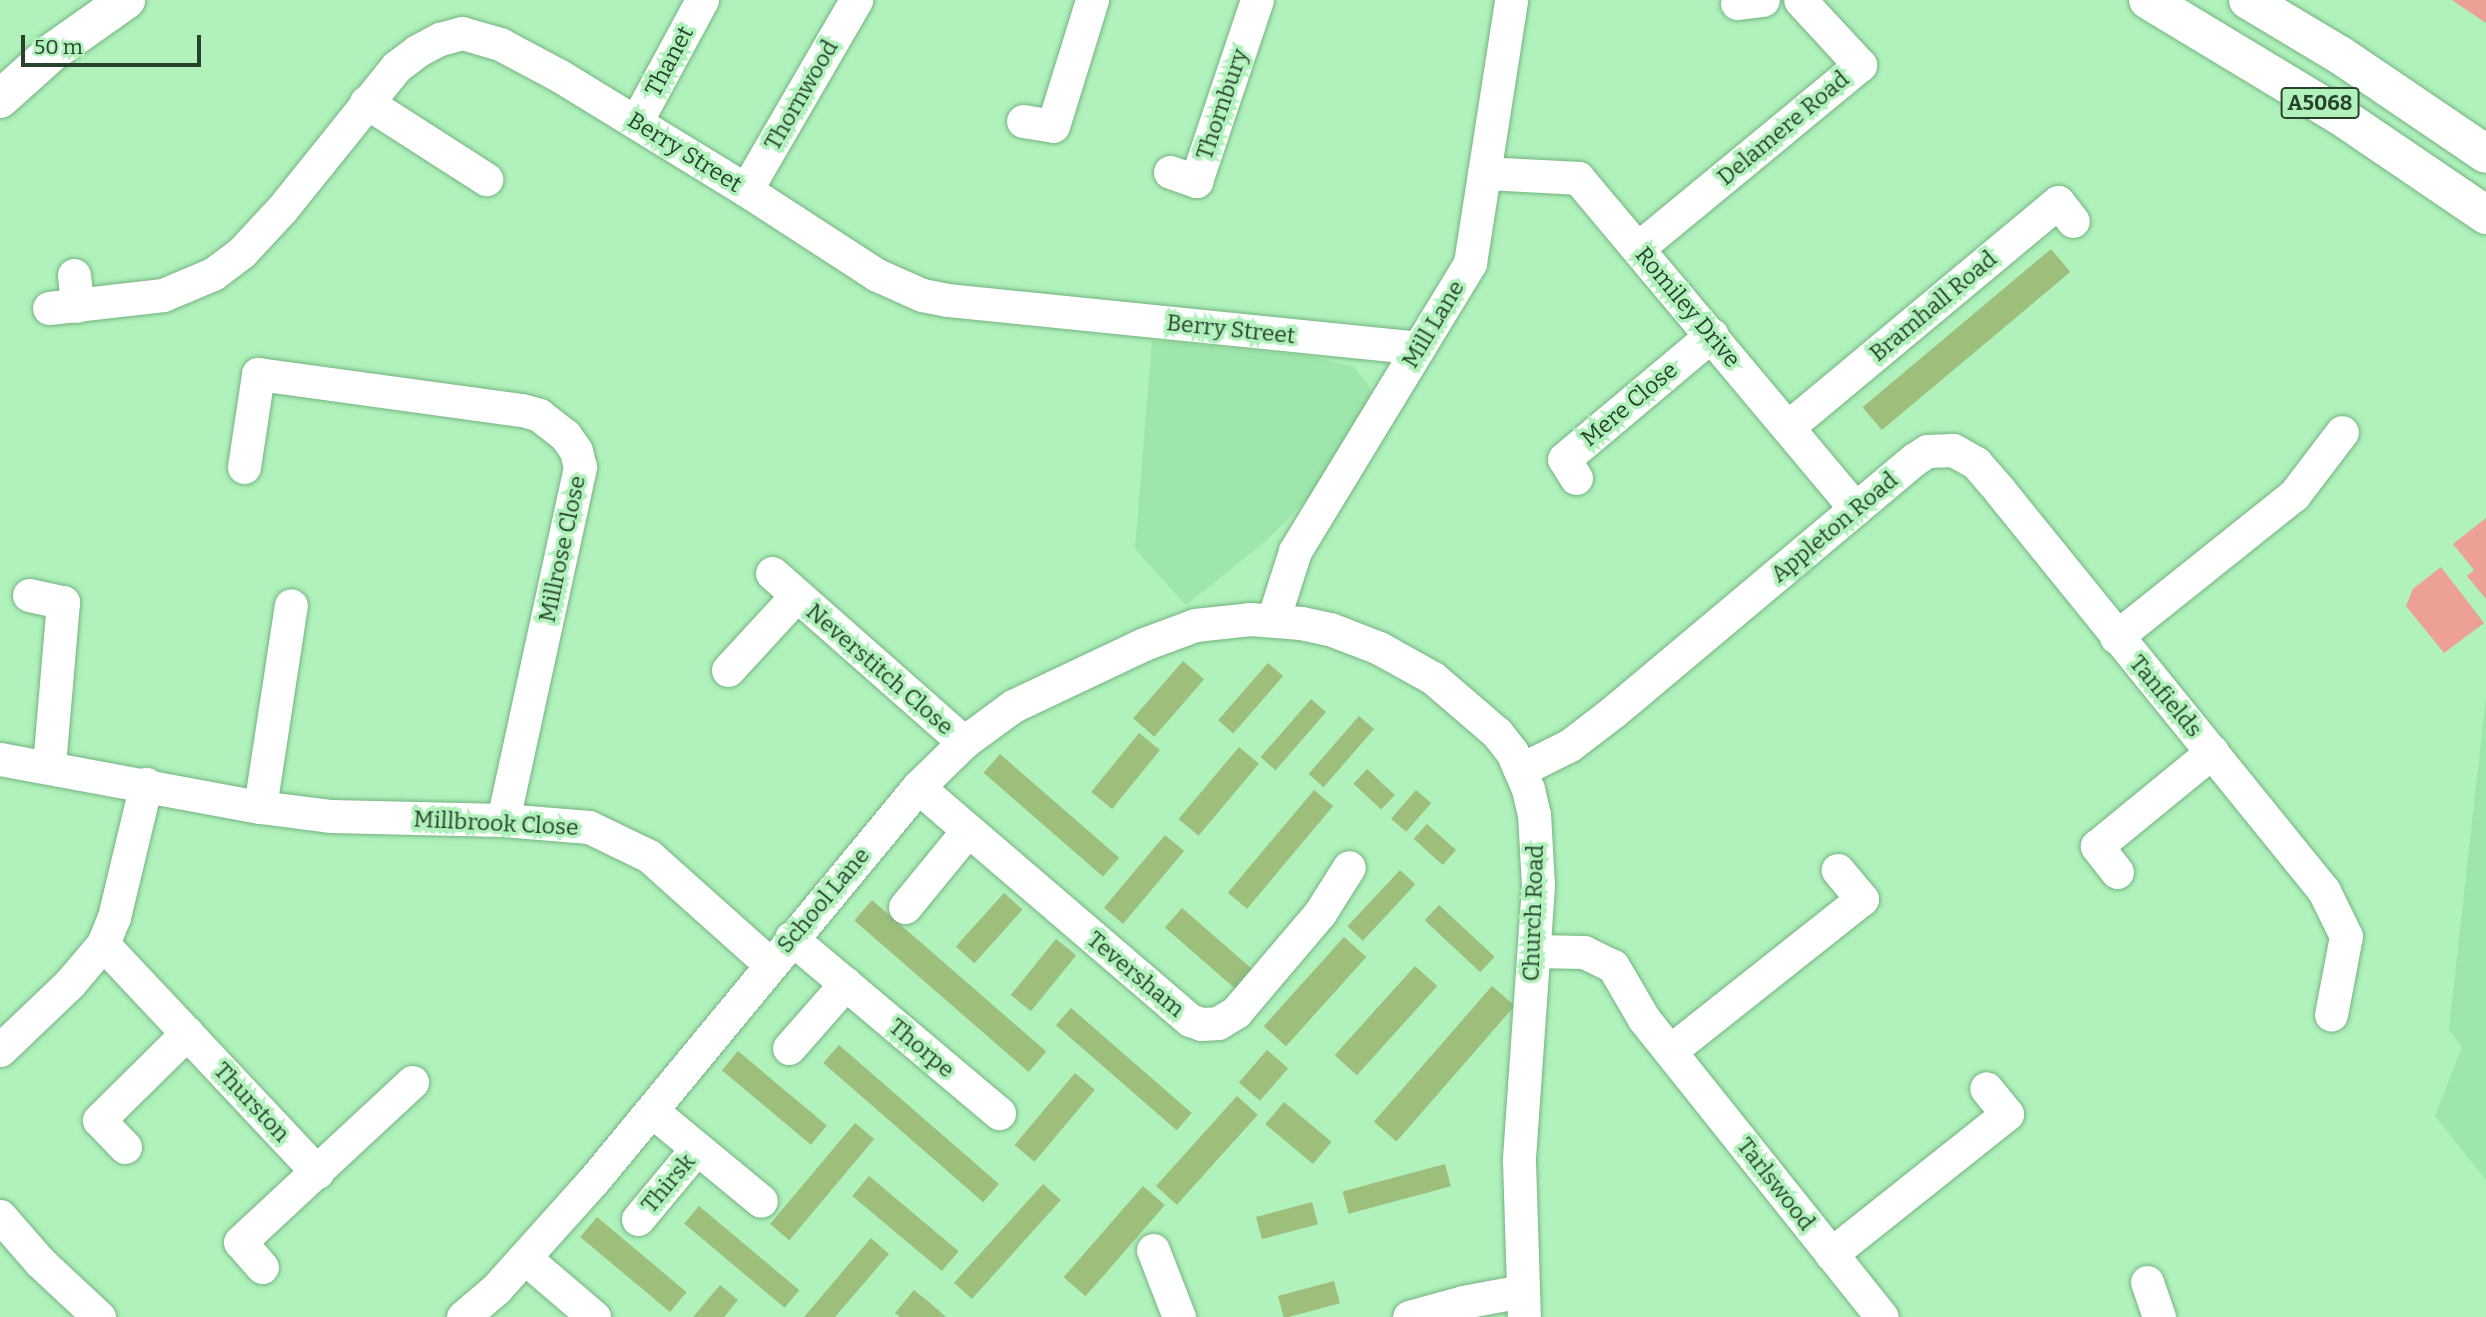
<!DOCTYPE html>
<style>
body{margin:0}
#map{position:relative;width:2486px;height:1317px;overflow:hidden;background:#b0f1bc;font-family:Bitter,serif}
div>[style]{position:absolute}
.built>*{inset:0;background:#9ee6ab}
.green>*{inset:0;background:#eda195}
.building>*{inset:0;background:#9ebe7b;transform-origin:0 0}
.roads{filter:drop-shadow(0 0 2px #74b380) drop-shadow(0 0 2px #74b380)}
.minor>*{height:33px;margin:-16.5px;padding:0 16.5px;transform-origin:16.5px;border-radius:16.5px;background:#fff}
.major>*{height:38px;margin:-19px;padding:0 19px;transform-origin:19px;border-radius:19px;background:#fff}
span{translate:-50% -50%;white-space:nowrap;text-align:center;line-height:1.15;-webkit-text-stroke:7px #b0f1bc;paint-order:stroke}
.shield-label span{padding:2px 5px;background:#b0f1bc;border:2px solid;border-radius:5px;-webkit-text-stroke-width:0}
.shield-label{font-size:21px;color:#28422d;font-weight:700}
.street-label{font-size:23px;color:#28422d}
.scale{position:absolute;left:21px;top:35px;width:180px;height:32px;box-sizing:border-box;border:4px solid #28422d;border-top:0;padding-left:9px;font-size:21px;line-height:24px;white-space:nowrap;color:#28422d;-webkit-text-stroke:5px #b0f1bc;paint-order:stroke}
</style>
<div id="map">
<div class="built">
<i style="clip-path:polygon(1152px 340px,1315px 357px,1354px 367px,1371px 388px,1367px 406px,1327px 479px,1267px 540px,1186px 605px,1135px 549px)"></i>
<i style="clip-path:polygon(2486px 697px,2486px 1180px,2435px 1116px,2462px 1047px,2449px 1030px)"></i>
</div>
<div class="green">
<i style="clip-path:polygon(2452px 0,2486px 0,2486px 23px)"></i>
<i style="clip-path:polygon(2486px 518px,2486px 599px,2467px 576px,2474px 570px,2453px 544px)"></i>
<i style="clip-path:polygon(2441px 567px,2484px 623px,2444px 653px,2406px 606px,2413px 589px)"></i>
</div>
<div class="building">
<i style="left:2051px;top:249px;width:30px;height:246px;rotate:50deg"></i>
<i style="left:1183px;top:661px;width:28px;height:76px;rotate:41deg"></i>
<i style="left:1268px;top:663px;width:20px;height:76px;rotate:41deg"></i>
<i style="left:1311px;top:699px;width:20px;height:77px;rotate:41deg"></i>
<i style="left:1359px;top:716px;width:20px;height:77px;rotate:41deg"></i>
<i style="left:1139px;top:733px;width:27px;height:76px;rotate:39deg"></i>
<i style="left:1239px;top:747px;width:26px;height:94px;rotate:40deg"></i>
<i style="left:1000px;top:754px;width:158px;height:25px;rotate:41deg"></i>
<i style="left:1367px;top:769px;width:38px;height:20px;rotate:43deg"></i>
<i style="left:1314px;top:790px;width:25px;height:134px;rotate:40deg"></i>
<i style="left:1416px;top:790px;width:20px;height:38px;rotate:41deg"></i>
<i style="left:1427px;top:824px;width:39px;height:20px;rotate:42deg"></i>
<i style="left:1165px;top:835px;width:25px;height:95px;rotate:40deg"></i>
<i style="left:1400px;top:870px;width:21px;height:77px;rotate:43deg"></i>
<i style="left:1004px;top:893px;width:25px;height:72px;rotate:42deg"></i>
<i style="left:872px;top:900px;width:231px;height:27px;rotate:41deg"></i>
<i style="left:1439px;top:905px;width:76px;height:21px;rotate:43deg"></i>
<i style="left:1182px;top:908px;width:94px;height:26px;rotate:41deg"></i>
<i style="left:1344px;top:937px;width:30px;height:120px;rotate:42deg"></i>
<i style="left:1056px;top:939px;width:26px;height:72px;rotate:39deg"></i>
<i style="left:1415px;top:966px;width:30px;height:120px;rotate:42deg"></i>
<i style="left:1492px;top:986px;width:30px;height:180px;rotate:41deg"></i>
<i style="left:1071px;top:1008px;width:160px;height:23px;rotate:41deg"></i>
<i style="left:839px;top:1045px;width:212px;height:24px;rotate:41deg"></i>
<i style="left:1267px;top:1050px;width:28px;height:43px;rotate:41deg"></i>
<i style="left:738px;top:1051px;width:116px;height:25px;rotate:40deg"></i>
<i style="left:1075px;top:1073px;width:26px;height:94px;rotate:40deg"></i>
<i style="left:1237px;top:1096px;width:28px;height:121px;rotate:42deg"></i>
<i style="left:1284px;top:1102px;width:62px;height:29px;rotate:40deg"></i>
<i style="left:855px;top:1123px;width:25px;height:132px;rotate:40deg"></i>
<i style="left:1445px;top:1164px;width:23px;height:106px;rotate:75deg"></i>
<i style="left:869px;top:1176px;width:117px;height:26px;rotate:40deg"></i>
<i style="left:1043px;top:1184px;width:24px;height:133px;rotate:42deg"></i>
<i style="left:1143px;top:1186px;width:29px;height:121px;rotate:41deg"></i>
<i style="left:1312px;top:1202px;width:23px;height:58px;rotate:75deg"></i>
<i style="left:699px;top:1206px;width:131px;height:23px;rotate:40deg"></i>
<i style="left:597px;top:1217px;width:117px;height:26px;rotate:40deg"></i>
<i style="clip-path:polygon(871px 1238px,889px 1254px,835px 1317px,804px 1317px)"></i>
<i style="left:1334px;top:1281px;width:23px;height:58px;rotate:75deg"></i>
<i style="clip-path:polygon(720px 1285px,738px 1300px,724px 1317px,693px 1317px)"></i>
<i style="clip-path:polygon(914px 1290px,930px 1303px,946px 1317px,900px 1317px,895px 1313px)"></i>
</div>
<div class="roads">
<div class="minor">
<i style="left:1737px;top:3px;width:26px;rotate:-7deg"></i>
<i style="left:366px;top:102px;width:143px;rotate:32.7deg"></i>
<i style="left:1023px;top:121px;width:30px;rotate:9deg"></i>
<i style="left:1053px;top:126px;width:132px;rotate:-72.8deg"></i>
<i style="left:636px;top:122px;width:139px;rotate:-61.6deg"></i>
<i style="left:1170px;top:172px;width:28px;rotate:19deg"></i>
<i style="left:1196px;top:181px;width:191px;rotate:-71.4deg"></i>
<i style="left:1484px;top:173px;width:94px;rotate:3deg"></i>
<i style="left:1578px;top:178px;width:432px;rotate:50deg"></i>
<i style="left:746px;top:190px;width:220px;rotate:-59.9deg"></i>
<i style="left:1638px;top:248px;width:288px;rotate:-39.5deg"></i>
<i style="left:1860px;top:65px;width:88px;rotate:-132.7deg"></i>
<i style="left:74px;top:275px;width:31px;rotate:84deg"></i>
<i style="left:49px;top:308px;width:115px;rotate:-6.5deg"></i>
<i style="left:163px;top:295px;width:54px;rotate:-22.8deg"></i>
<i style="left:213px;top:274px;width:36px;rotate:-37deg"></i>
<i style="left:242px;top:252px;width:59px;rotate:-47.1deg"></i>
<i style="left:282px;top:209px;width:182px;rotate:-51.2deg"></i>
<i style="left:396px;top:67px;width:26px;rotate:-37deg"></i>
<i style="left:417px;top:51px;width:26px;rotate:-28deg"></i>
<i style="left:440px;top:39px;width:23px;rotate:-15deg"></i>
<i style="left:462px;top:33px;width:40px;rotate:16deg"></i>
<i style="left:500px;top:44px;width:68px;rotate:28.1deg"></i>
<i style="left:560px;top:76px;width:218px;rotate:31.5deg"></i>
<i style="left:746px;top:190px;width:156px;rotate:33deg"></i>
<i style="left:877px;top:275px;width:49px;rotate:24deg"></i>
<i style="left:922px;top:295px;width:26px;rotate:11deg"></i>
<i style="left:948px;top:300px;width:472px;rotate:5.8deg"></i>
<i style="left:1789px;top:426px;width:350px;rotate:-39.8deg"></i>
<i style="left:2058px;top:202px;width:24px;rotate:52deg"></i>
<i style="left:244px;top:467px;width:94px;rotate:-81.4deg"></i>
<i style="left:258px;top:374px;width:266px;rotate:7.8deg"></i>
<i style="left:522px;top:410px;width:18px;rotate:16deg"></i>
<i style="left:539px;top:415px;width:33px;rotate:38deg"></i>
<i style="left:565px;top:435px;width:19px;rotate:55deg"></i>
<i style="left:576px;top:451px;width:16px;rotate:76deg"></i>
<i style="left:580px;top:467px;width:361px;rotate:102.3deg"></i>
<i style="left:1576px;top:478px;width:22px;rotate:-122deg"></i>
<i style="left:1564px;top:459px;width:193px;rotate:-40deg"></i>
<i style="left:772px;top:573px;width:256px;rotate:41.4deg"></i>
<i style="left:29px;top:595px;width:35px;rotate:12deg"></i>
<i style="left:63px;top:602px;width:165px;rotate:94.9deg"></i>
<i style="left:1273px;top:620px;width:72px;rotate:-72.3deg"></i>
<i style="left:1295px;top:551px;width:337px;rotate:-58.7deg"></i>
<i style="left:1470px;top:263px;width:266px;rotate:-81.1deg"></i>
<i style="left:2116px;top:637px;width:228px;rotate:-38.6deg"></i>
<i style="left:2294px;top:495px;width:79px;rotate:-52.7deg"></i>
<i style="left:728px;top:670px;width:100px;rotate:-47.4deg"></i>
<i style="left:0;top:759px;width:264px;rotate:10.5deg"></i>
<i style="left:260px;top:807px;width:72px;rotate:7.2deg"></i>
<i style="left:331px;top:816px;width:172px;rotate:1.3deg"></i>
<i style="left:503px;top:820px;width:86px;rotate:4.7deg"></i>
<i style="left:589px;top:827px;width:67px;rotate:25.8deg"></i>
<i style="left:649px;top:856px;width:162px;rotate:41.8deg"></i>
<i style="left:1520px;top:770px;width:56px;rotate:-26.6deg"></i>
<i style="left:1570px;top:745px;width:54px;rotate:-37.5deg"></i>
<i style="left:1613px;top:712px;width:394px;rotate:-40deg"></i>
<i style="left:1915px;top:459px;width:14px;rotate:-34deg"></i>
<i style="left:1927px;top:451px;width:26px;rotate:-2deg"></i>
<i style="left:1953px;top:450px;width:26px;rotate:29deg"></i>
<i style="left:1976px;top:463px;width:37px;rotate:49deg"></i>
<i style="left:2000px;top:491px;width:515px;rotate:50.99deg"></i>
<i style="left:2324px;top:891px;width:50px;rotate:63.9deg"></i>
<i style="left:2346px;top:936px;width:80px;rotate:100.8deg"></i>
<i style="left:918px;top:787px;width:358px;rotate:40.6deg"></i>
<i style="left:1190px;top:1020px;width:12px;rotate:20deg"></i>
<i style="left:1201px;top:1024px;width:17px;rotate:-3deg"></i>
<i style="left:1218px;top:1023px;width:21px;rotate:-31deg"></i>
<i style="left:1236px;top:1012px;width:130px;rotate:-49.7deg"></i>
<i style="left:1320px;top:913px;width:54px;rotate:-57.8deg"></i>
<i style="left:260px;top:807px;width:204px;rotate:-81.3deg"></i>
<i style="left:2117px;top:872px;width:33px;rotate:-128deg"></i>
<i style="left:2097px;top:846px;width:149px;rotate:-39.3deg"></i>
<i style="left:905px;top:907px;width:99px;rotate:-50.7deg"></i>
<i style="left:791px;top:938px;width:272px;rotate:40.1deg"></i>
<i style="left:103px;top:944px;width:313px;rotate:46.8deg"></i>
<i style="left:1534px;top:951px;width:50px;rotate:1.1deg"></i>
<i style="left:1584px;top:952px;width:32px;rotate:26deg"></i>
<i style="left:1613px;top:966px;width:61px;rotate:59.7deg"></i>
<i style="left:1644px;top:1019px;width:381px;rotate:51.4deg"></i>
<i style="left:789px;top:1048px;width:86px;rotate:-48.8deg"></i>
<i style="left:0;top:1050px;width:97px;rotate:-43.7deg"></i>
<i style="left:70px;top:983px;width:51px;rotate:-49.8deg"></i>
<i style="left:103px;top:944px;width:29px;rotate:-68deg"></i>
<i style="left:114px;top:917px;width:137px;rotate:-76.5deg"></i>
<i style="left:1670px;top:1051px;width:245px;rotate:-38.4deg"></i>
<i style="left:1862px;top:899px;width:38px;rotate:-130deg"></i>
<i style="left:652px;top:1111px;width:141px;rotate:39.5deg"></i>
<i style="left:125px;top:1147px;width:37px;rotate:-134deg"></i>
<i style="left:99px;top:1120px;width:124px;rotate:-44.7deg"></i>
<i style="left:0;top:1216px;width:61px;rotate:49deg"></i>
<i style="left:40px;top:1262px;width:81px;rotate:43deg"></i>
<i style="left:638px;top:1219px;width:92px;rotate:-50.3deg"></i>
<i style="left:1153px;top:1250px;width:72px;rotate:68.8deg"></i>
<i style="left:1831px;top:1254px;width:225px;rotate:-38.5deg"></i>
<i style="left:2007px;top:1114px;width:33px;rotate:-129deg"></i>
<i style="left:525px;top:1258px;width:91px;rotate:40.5deg"></i>
<i style="left:262px;top:1267px;width:33px;rotate:-131deg"></i>
<i style="left:240px;top:1242px;width:235px;rotate:-42.9deg"></i>
<i style="left:2147px;top:1282px;width:37px;rotate:71deg"></i>
<i style="left:463px;top:1317px;width:43px;rotate:-40.3deg"></i>
<i style="left:496px;top:1289px;width:145px;rotate:-48.1deg"></i>
<i style="left:593px;top:1181px;width:511px;rotate:-50.48deg"></i>
<i style="left:918px;top:787px;width:64px;rotate:-44.4deg"></i>
<i style="left:964px;top:742px;width:61px;rotate:-36.3deg"></i>
<i style="left:1013px;top:706px;width:145px;rotate:-25.3deg"></i>
<i style="left:1144px;top:644px;width:54px;rotate:-20.4deg"></i>
<i style="left:1195px;top:625px;width:55px;rotate:-6.2deg"></i>
<i style="left:1250px;top:619px;width:51px;rotate:4.5deg"></i>
<i style="left:1301px;top:623px;width:30px;rotate:12deg"></i>
<i style="left:1330px;top:629px;width:53px;rotate:21.2deg"></i>
<i style="left:1379px;top:648px;width:62px;rotate:29.1deg"></i>
<i style="left:1433px;top:678px;width:84px;rotate:40.7deg"></i>
<i style="left:1497px;top:733px;width:24px;rotate:52deg"></i>
<i style="left:1512px;top:752px;width:40px;rotate:66.6deg"></i>
<i style="left:1528px;top:789px;width:26px;rotate:77deg"></i>
<i style="left:1534px;top:814px;width:72px;rotate:86.8deg"></i>
<i style="left:1538px;top:886px;width:276px;rotate:94deg"></i>
<i style="left:1519px;top:1161px;width:156px;rotate:88.2deg"></i>
<i style="left:1409px;top:1317px;width:56px;rotate:-15.5deg"></i>
<i style="left:1463px;top:1302px;width:60px;rotate:-10.6deg"></i>
</div>
<div class="major">
<i style="left:2148px;top:0;width:223px;rotate:31.1deg"></i>
<i style="left:2339px;top:115px;width:178px;rotate:34.2deg"></i>
<i style="left:2248px;top:0;width:107px;rotate:30.9deg"></i>
<i style="left:2340px;top:55px;width:176px;rotate:34.1deg"></i>
<i style="left:0;top:99px;width:69px;rotate:-42deg"></i>
<i style="left:51px;top:53px;width:92px;rotate:-35.2deg"></i>
</div>
</div>
<div class="shield-label">
<span style="left:2320px;top:103px">A5068</span>
</div>
<div class="street-label">
<span style="left:669px;top:61px;rotate:-62deg">Thanet</span>
<span style="left:801px;top:95px;rotate:-60deg">Thornwood</span>
<span style="left:1222px;top:104px;rotate:-71deg">Thornbury</span>
<span style="left:1783px;top:128px;rotate:-40deg">Delamere Road</span>
<span style="left:685px;top:152px;rotate:32deg">Berry Street</span>
<span style="left:1933px;top:306px;rotate:-40deg">Bramhall Road</span>
<span style="left:1688px;top:307px;rotate:50deg">Romiley Drive</span>
<span style="left:1433px;top:324px;rotate:-59deg">Mill Lane</span>
<span style="left:1231px;top:329px;rotate:6deg">Berry Street</span>
<span style="left:1629px;top:404px;rotate:-40deg">Mere Close</span>
<span style="left:1834px;top:527px;rotate:-40deg">Appleton Road</span>
<span style="left:562px;top:549px;rotate:-78deg">Millrose Close</span>
<span style="left:880px;top:669px;rotate:41deg">Neverstitch Close</span>
<span style="left:2166px;top:696px;rotate:50deg">Tanfields</span>
<span style="left:496px;top:823px;rotate:3deg">Millbrook Close</span>
<span style="left:823px;top:900px;rotate:-50deg">School Lane</span>
<span style="left:1533px;top:913px;rotate:-88deg">Church Road</span>
<span style="left:1136px;top:974px;rotate:40deg">Teversham</span>
<span style="left:922px;top:1048px;rotate:40deg">Thorpe</span>
<span style="left:252px;top:1102px;rotate:47deg">Thurston</span>
<span style="left:668px;top:1183px;rotate:-50deg">Thirsk</span>
<span style="left:1776px;top:1184px;rotate:52deg">Tarlswood</span>
</div>
<div class="scale">50 m</div>
</div>
